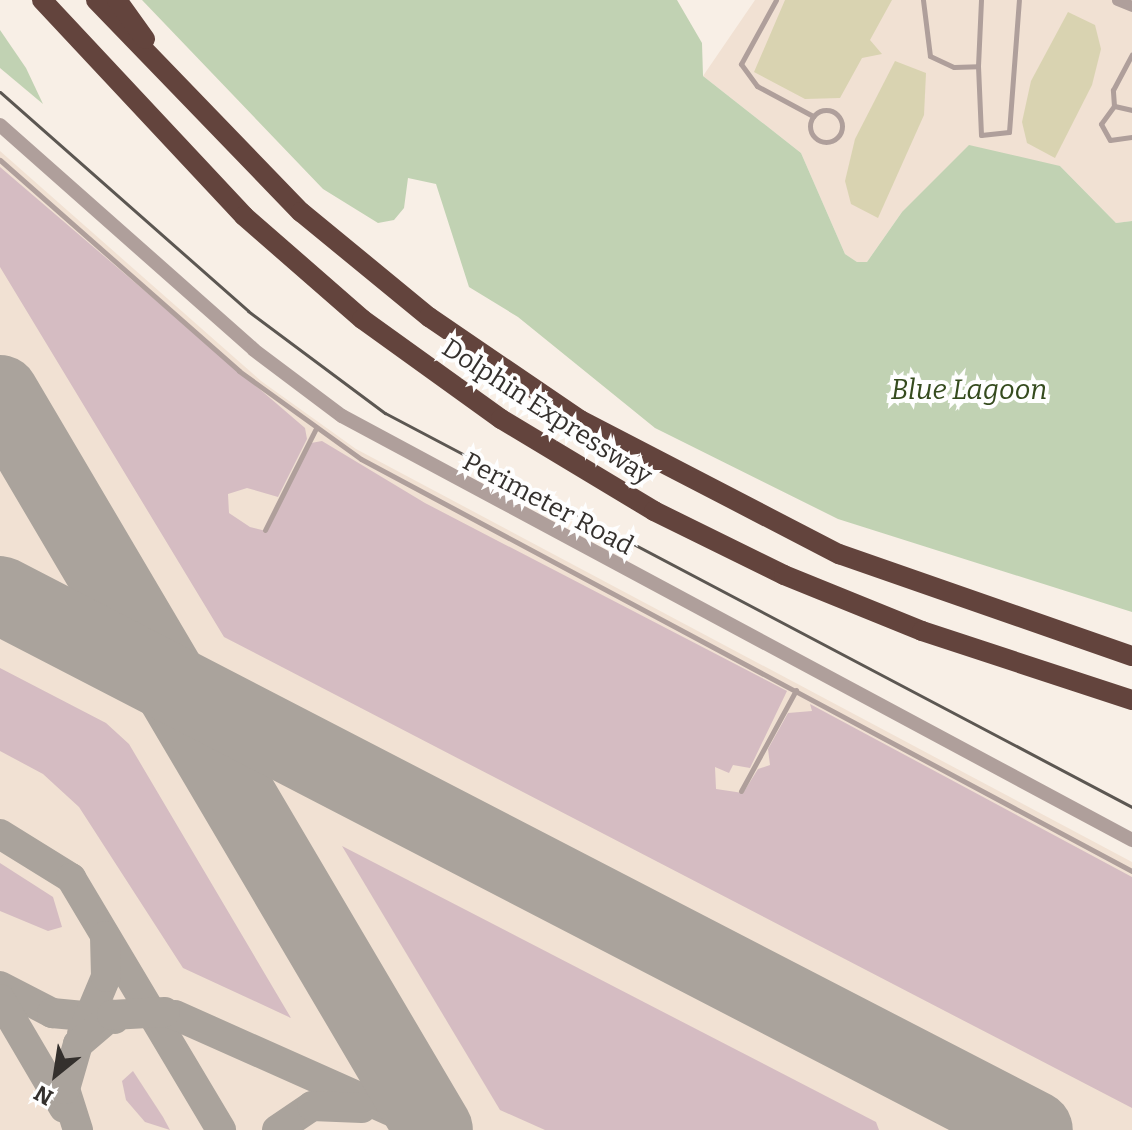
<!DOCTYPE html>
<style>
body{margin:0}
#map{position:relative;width:1132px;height:1130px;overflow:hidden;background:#f8efe6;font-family:Bitter,serif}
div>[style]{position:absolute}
.built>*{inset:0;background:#f1e1d3}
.green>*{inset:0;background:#d5bcc2}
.water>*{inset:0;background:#c1d2b3}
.taxiway>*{height:30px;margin:-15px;padding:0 15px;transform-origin:15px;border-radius:15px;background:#aaa39c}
.runway>*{height:78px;margin:-39px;padding:0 39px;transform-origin:39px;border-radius:39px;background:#aaa39c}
.building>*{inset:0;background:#d9d3b1}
.service>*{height:5px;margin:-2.5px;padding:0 2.5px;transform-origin:2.5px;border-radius:2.5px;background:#af9f9b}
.service>.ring{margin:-2.5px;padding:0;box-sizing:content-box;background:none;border:5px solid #af9f9b;border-radius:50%}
.minor>*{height:11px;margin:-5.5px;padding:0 5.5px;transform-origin:5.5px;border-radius:5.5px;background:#af9f9b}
.tertiary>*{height:14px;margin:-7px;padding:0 7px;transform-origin:7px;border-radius:7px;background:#af9f9b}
.motorway>*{height:20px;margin:-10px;padding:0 10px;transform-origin:10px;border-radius:10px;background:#63443d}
.rail>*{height:3px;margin:-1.5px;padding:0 1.5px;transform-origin:1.5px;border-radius:1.5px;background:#5c5752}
span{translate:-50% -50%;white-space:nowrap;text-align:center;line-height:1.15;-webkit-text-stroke:8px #fefefe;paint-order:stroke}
.street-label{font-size:26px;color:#34302d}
.water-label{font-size:28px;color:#354b1e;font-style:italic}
.north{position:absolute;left:16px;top:1034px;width:80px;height:80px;-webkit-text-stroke:6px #fefefe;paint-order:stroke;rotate:210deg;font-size:22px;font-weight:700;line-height:32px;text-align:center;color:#34302d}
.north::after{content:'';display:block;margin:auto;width:28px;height:36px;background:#34302d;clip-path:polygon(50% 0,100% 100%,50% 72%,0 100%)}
</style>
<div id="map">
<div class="built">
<i style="clip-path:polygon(755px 0,1132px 0,1132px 221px,1116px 223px,1060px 166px,902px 212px,867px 262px,857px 262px,845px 254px,801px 153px,703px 76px)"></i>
<i style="clip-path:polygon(0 151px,261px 381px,356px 449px,1132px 862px,1132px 1130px,0 1130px)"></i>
</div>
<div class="green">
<i style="clip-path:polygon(0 167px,305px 428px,307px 439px,278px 497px,247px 488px,228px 494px,229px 513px,250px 527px,266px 531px,311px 443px,322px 441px,425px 503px,787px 691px,750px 768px,733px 765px,729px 773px,715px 767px,716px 789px,743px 793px,758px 769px,770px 765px,768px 749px,788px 713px,812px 711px,810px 704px,1132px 877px,1132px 1108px,224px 637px,0 267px)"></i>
<i style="clip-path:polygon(0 668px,106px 723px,129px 744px,291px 1018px,183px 968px,79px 807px,43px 774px,0 751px)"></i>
<i style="clip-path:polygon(342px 846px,876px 1122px,879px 1130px,545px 1130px,500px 1110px)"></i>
<i style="clip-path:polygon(0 863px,53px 897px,62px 927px,48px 931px,0 911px)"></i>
<i style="clip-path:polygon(133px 1071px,163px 1117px,170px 1130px,145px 1122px,126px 1100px,122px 1081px)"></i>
</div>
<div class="water">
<i style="clip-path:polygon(142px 0,677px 0,702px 43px,703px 76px,801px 153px,845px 254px,857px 262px,867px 262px,902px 212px,969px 145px,1060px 166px,1116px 223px,1132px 221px,1132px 612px,838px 519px,655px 428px,518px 317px,469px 287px,436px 184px,408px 178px,404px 208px,394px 220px,378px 223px,323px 189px)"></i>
<i style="clip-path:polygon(0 30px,26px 68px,43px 104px,0 68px)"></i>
</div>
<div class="taxiway">
<i style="left:0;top:834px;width:84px;rotate:31.8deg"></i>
<i style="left:71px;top:878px;width:293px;rotate:59.2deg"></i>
<i style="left:0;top:986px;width:59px;rotate:27.4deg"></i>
<i style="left:52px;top:1013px;width:63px;rotate:5.4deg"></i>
<i style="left:0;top:999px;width:126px;rotate:59.6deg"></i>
<i style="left:175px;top:1015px;width:282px;rotate:24deg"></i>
<i style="left:82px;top:1034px;width:62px;rotate:-67.2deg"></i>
<i style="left:106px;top:977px;width:41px;rotate:-91.4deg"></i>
<i style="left:78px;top:1130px;width:43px;rotate:-107.6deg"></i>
<i style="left:65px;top:1089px;width:47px;rotate:-73.9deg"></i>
<i style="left:78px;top:1044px;width:45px;rotate:-40.5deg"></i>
<i style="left:112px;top:1015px;width:53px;rotate:-3.2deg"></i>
<i style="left:277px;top:1130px;width:42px;rotate:-34.4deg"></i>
<i style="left:312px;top:1106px;width:50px;rotate:2.3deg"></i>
</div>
<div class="runway">
<i style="left:0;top:394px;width:854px;rotate:59.47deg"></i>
<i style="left:0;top:595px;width:1164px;rotate:27.36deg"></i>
</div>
<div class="building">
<i style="clip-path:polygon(785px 0,892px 0,870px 40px,882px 54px,862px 58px,840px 98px,805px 99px,754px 72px)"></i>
<i style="clip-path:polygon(1068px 12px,1095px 25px,1101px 49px,1092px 85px,1055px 158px,1027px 143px,1022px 122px,1031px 81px)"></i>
<i style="clip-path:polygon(895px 61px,926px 73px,924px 115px,878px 218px,851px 204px,845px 181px,855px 139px)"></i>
</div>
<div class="service">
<i style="left:776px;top:0;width:73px;rotate:118.7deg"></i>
<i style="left:741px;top:64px;width:27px;rotate:54deg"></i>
<i style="left:757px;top:86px;width:64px;rotate:28.2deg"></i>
<i style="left:923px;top:0;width:56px;rotate:82.9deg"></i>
<i style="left:930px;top:56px;width:26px;rotate:25deg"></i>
<i style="left:954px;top:67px;width:24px;rotate:-2deg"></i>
<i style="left:978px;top:66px;width:69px;rotate:87.5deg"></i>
<i style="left:981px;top:135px;width:28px;rotate:-6deg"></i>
<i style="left:1009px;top:132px;width:132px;rotate:-85.7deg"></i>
<i style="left:978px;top:66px;width:66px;rotate:-87.4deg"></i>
<i style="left:1114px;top:106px;width:16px;rotate:-94deg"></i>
<i style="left:1113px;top:90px;width:40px;rotate:-62deg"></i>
<i class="ring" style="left:810px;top:110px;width:27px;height:27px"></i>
<i style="left:1132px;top:110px;width:18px;rotate:-167deg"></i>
<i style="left:1114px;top:106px;width:22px;rotate:126deg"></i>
<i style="left:1101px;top:124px;width:18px;rotate:61deg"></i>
<i style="left:1110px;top:140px;width:22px;rotate:-8deg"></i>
<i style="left:0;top:160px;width:319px;rotate:41.4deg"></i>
<i style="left:239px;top:371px;width:150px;rotate:35.8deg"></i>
<i style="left:361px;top:459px;width:874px;rotate:28.12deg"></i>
<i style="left:265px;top:530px;width:112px;rotate:-63.4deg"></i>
<i style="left:741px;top:791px;width:115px;rotate:-61.4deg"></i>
</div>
<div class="minor">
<i style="left:1117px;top:0;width:16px;rotate:22deg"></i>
</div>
<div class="tertiary">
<i style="left:0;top:125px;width:339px;rotate:41.5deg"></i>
<i style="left:254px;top:350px;width:110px;rotate:36.9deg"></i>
<i style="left:342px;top:416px;width:897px;rotate:28.22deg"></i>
</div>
<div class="motorway">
<i style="left:42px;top:0;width:296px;rotate:46.9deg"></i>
<i style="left:244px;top:216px;width:157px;rotate:41.1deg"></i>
<i style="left:362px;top:319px;width:171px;rotate:35.7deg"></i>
<i style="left:501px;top:419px;width:179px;rotate:31deg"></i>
<i style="left:654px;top:511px;width:145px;rotate:26.2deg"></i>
<i style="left:784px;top:575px;width:149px;rotate:22.1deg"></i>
<i style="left:922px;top:631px;width:221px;rotate:18.2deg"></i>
<i style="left:96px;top:0;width:295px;rotate:46deg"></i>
<i style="left:301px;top:212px;width:166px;rotate:39.4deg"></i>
<i style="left:429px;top:317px;width:183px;rotate:34.3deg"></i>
<i style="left:580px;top:420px;width:292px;rotate:27.4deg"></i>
<i style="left:839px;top:554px;width:310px;rotate:19.2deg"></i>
<i style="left:117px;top:0;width:48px;rotate:54.3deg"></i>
</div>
<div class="rail">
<i style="left:0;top:92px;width:331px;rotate:41.4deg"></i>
<i style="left:248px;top:311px;width:171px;rotate:36.7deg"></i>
<i style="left:385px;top:413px;width:845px;rotate:27.81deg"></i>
</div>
<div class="street-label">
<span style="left:547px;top:412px;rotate:33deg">Dolphin Expressway</span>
<span style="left:548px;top:504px;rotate:28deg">Perimeter Road</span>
</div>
<div class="water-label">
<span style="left:969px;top:390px">Blue Lagoon</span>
</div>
<div class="north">N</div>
</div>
